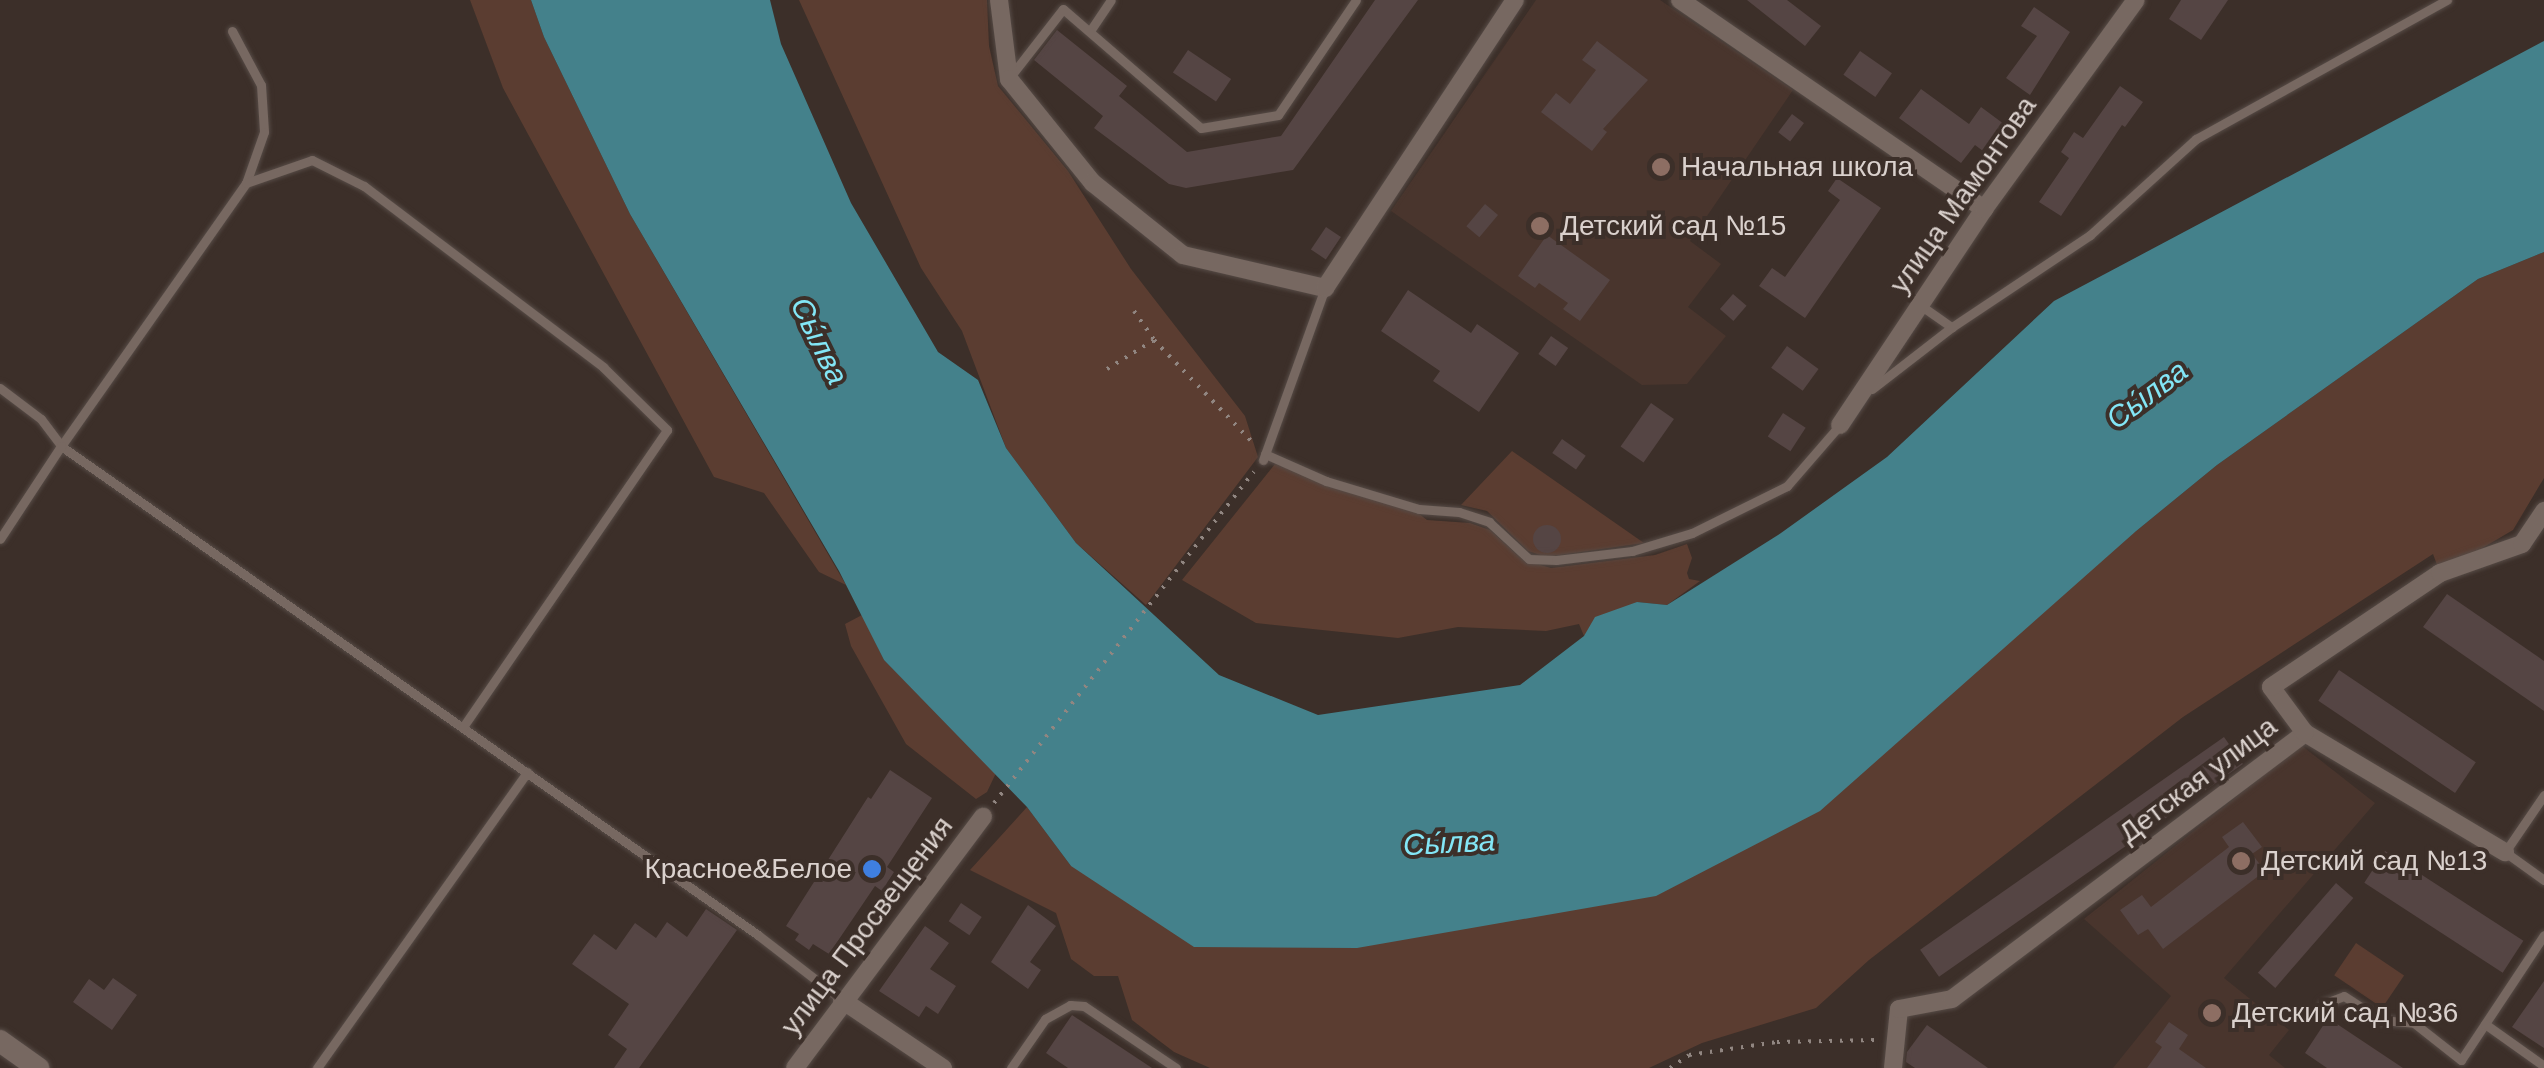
<!DOCTYPE html>
<meta charset="utf-8">
<style>
body{margin:0}
#map{position:relative;width:2544px;height:1068px;overflow:hidden;background:#3c2f29;font-family:Helvetica,sans-serif}
div>[style]{position:absolute}
.built>*{inset:0;background:#49352d}
.green>*{inset:0;background:#5b3d31;transform-origin:0 0}
.water>*{inset:0;background:#44818b}
.building>*{inset:0;background:#554544;transform-origin:0 0}
.round{border-radius:50%}
.path>*{height:4px;margin-top:-2px;transform-origin:0;background:repeating-linear-gradient(90deg,#918681 0 2.5px,transparent 0 10.5px)}
.roads{filter:drop-shadow(0 0 2px #564b46) drop-shadow(0 0 2px #564b46)}
.service>*{height:9px;margin:-4.5px;padding:0 4.5px;transform-origin:4.5px;border-radius:4.5px;background:#776861}
.minor>*{height:18px;margin:-9px;padding:0 9px;transform-origin:9px;border-radius:9px;background:#776861}
.tertiary>*{height:22px;margin:-11px;padding:0 11px;transform-origin:11px;border-radius:11px;background:#776861}
.dots>*{width:28px;height:28px;translate:-50% -50%;box-sizing:border-box;border:5px solid #3c2f29;border-radius:50%}
span{translate:-50% -50%;white-space:nowrap;text-align:center;line-height:1.15;-webkit-text-stroke:8px #3c2f29;paint-order:stroke}
.poi-label{font-size:28px;color:#dad1cd}
.left{translate:0 -50%;text-align:left}
.right{translate:-100% -50%;text-align:right}
.street-label{font-size:28px;color:#dad1cd}
.water-label{font-size:30px;color:#83e6f6;font-style:italic}
</style>
<div id="map">
<div class="built">
<i style="clip-path:polygon(1536px 0,1660px 0,1793px 90px,1690px 241px,1721px 264px,1688px 307px,1726px 336px,1687px 384px,1642px 385px,1391px 211px)"></i>
<i style="clip-path:polygon(2301px 745px,2375px 803px,2224px 978px,2289px 1030px,2269px 1055px,2285px 1068px,2113px 1068px,2171px 996px,2084px 919px)"></i>
</div>
<div class="green">
<i style="clip-path:polygon(470px 0,531px 0,544px 37px,630px 214px,846px 585px,819px 572px,764px 493px,714px 477px,503px 88px)"></i>
<i style="clip-path:polygon(799px 0,987px 0,989px 46px,998px 86px,1068px 171px,1131px 269px,1245px 416px,1258px 457px,1146px 605px,1076px 543px,1006px 448px,962px 331px,921px 268px)"></i>
<i style="clip-path:polygon(2544px 252px,2544px 478px,2513px 530px,2440px 573px,2433px 554px,2183px 717px,1869px 960px,1816px 1008px,1702px 1043px,1649px 1068px,1210px 1068px,1174px 1052px,1132px 1020px,1118px 976px,1094px 976px,1071px 959px,1056px 913px,970px 870px,1027px 807px,1071px 866px,2135px 532px,2217px 465px,2478px 279px)"></i>
<i style="clip-path:polygon(1512px 451px,1644px 543px,1546px 557px,1528px 551px,1487px 511px,1461px 505px)"></i>
<i style="clip-path:polygon(1275px 464px,1418px 513px,1427px 520px,1470px 523px,1490px 530px,1523px 560px,1551px 568px,1655px 555px,1687px 544px,1692px 558px,1687px 573px,1689px 579px,1700px 581px,1667px 605px,1637px 602px,1584px 636px,1579px 624px,1546px 631px,1458px 627px,1398px 638px,1256px 623px,1182px 580px)"></i>
<i style="clip-path:polygon(862px 615px,884px 660px,996px 773px,987px 792px,976px 799px,906px 744px,851px 646px,845px 624px)"></i>
<i style="left:2356px;top:943px;width:58px;height:39px;rotate:34deg"></i>
</div>
<div class="water">
<i style="clip-path:polygon(531px 0,770px 0,781px 44px,851px 203px,938px 352px,978px 380px,1006px 448px,1076px 543px,1219px 675px,1318px 715px,1520px 685px,1584px 636px,1595px 617px,1637px 602px,1667px 605px,1781px 533px,1887px 457px,2054px 301px,2544px 41px,2544px 252px,2478px 279px,2217px 465px,2135px 532px,1820px 811px,1656px 896px,1357px 948px,1194px 947px,1071px 866px,1027px 807px,884px 660px,839px 571px,630px 214px,544px 37px)"></i>
</div>
<div class="building">
<i style="clip-path:polygon(1375px 0,1418px 0,1293px 170px,1186px 188px,1169px 184px,1094px 128px,1103px 116px,1034px 60px,1057px 30px,1127px 86px,1119px 96px,1187px 152px,1281px 136px)"></i>
<i style="clip-path:polygon(1747px 0,1787px 0,1821px 26px,1805px 46px)"></i>
<i style="clip-path:polygon(2181px 0,2228px 0,2201px 40px,2169px 19px)"></i>
<i style="clip-path:polygon(2034px 7px,2070px 32px,2030px 95px,2006px 78px,2037px 36px,2021px 26px)"></i>
<i style="clip-path:polygon(1597px 41px,1648px 80px,1603px 129px,1607px 132px,1592px 151px,1541px 112px,1556px 93px,1570px 104px,1596px 70px,1582px 60px)"></i>
<i style="left:1188px;top:50px;width:52px;height:27px;rotate:34deg"></i>
<i style="left:1860px;top:51px;width:39px;height:29px;rotate:35deg"></i>
<i style="clip-path:polygon(2120px 86px,2143px 102px,2125px 127px,2122px 125px,2061px 216px,2039px 202px,2069px 158px,2061px 152px,2074px 132px,2083px 138px)"></i>
<i style="clip-path:polygon(1921px 89px,1969px 124px,1981px 107px,2012px 130px,1991px 157px,1975px 145px,1961px 163px,1899px 118px)"></i>
<i style="left:1792px;top:114px;width:15px;height:23px;rotate:37deg"></i>
<i style="clip-path:polygon(1837px 178px,1881px 208px,1805px 318px,1759px 286px,1772px 268px,1785px 277px,1840px 200px,1828px 191px)"></i>
<i style="left:1485px;top:204px;width:17px;height:29px;rotate:40deg"></i>
<i style="left:1326px;top:227px;width:18px;height:27px;rotate:34deg"></i>
<i style="clip-path:polygon(1547px 235px,1610px 280px,1580px 321px,1563px 309px,1568px 303px,1539px 283px,1535px 288px,1518px 276px)"></i>
<i style="clip-path:polygon(1408px 290px,1471px 333px,1477px 324px,1519px 353px,1479px 412px,1433px 381px,1440px 371px,1381px 331px)"></i>
<i style="left:1733px;top:294px;width:18px;height:20px;rotate:41deg"></i>
<i style="left:1551px;top:336px;width:21px;height:22px;rotate:35deg"></i>
<i style="left:1787px;top:346px;width:39px;height:27px;rotate:36deg"></i>
<i style="left:1651px;top:403px;width:28px;height:53px;rotate:35deg"></i>
<i style="left:1783px;top:413px;width:27px;height:28px;rotate:33deg"></i>
<i style="left:1562px;top:439px;width:29px;height:17px;rotate:35deg"></i>
<i class="round" style="left:1533px;top:525px;width:28px;height:28px"></i>
<i style="clip-path:polygon(2447px 594px,2544px 661px,2544px 711px,2423px 627px)"></i>
<i style="left:2339px;top:670px;width:165px;height:37px;rotate:34deg"></i>
<i style="left:2224px;top:737px;width:33px;height:371px;rotate:55deg"></i>
<i style="clip-path:polygon(890px 770px,932px 798px,887px 867px,894px 872px,882px 891px,875px 886px,829px 954px,813px 944px,809px 950px,795px 940px,799px 934px,786px 926px,868px 797px,871px 799px)"></i>
<i style="clip-path:polygon(2243px 822px,2262px 847px,2252px 854px,2265px 871px,2163px 949px,2148px 929px,2138px 935px,2120px 910px,2142px 895px,2151px 907px,2229px 847px,2222px 837px)"></i>
<i style="left:2385px;top:851px;width:165px;height:38px;rotate:33deg"></i>
<i style="left:2336px;top:883px;width:23px;height:119px;rotate:41deg"></i>
<i style="left:961px;top:903px;width:25px;height:22px;rotate:34deg"></i>
<i style="clip-path:polygon(1028px 905px,1056px 926px,1030px 962px,1041px 970px,1028px 989px,991px 962px)"></i>
<i style="clip-path:polygon(706px 909px,737px 930px,639px 1068px,614px 1068px,627px 1049px,608px 1035px,629px 1004px,572px 964px,594px 934px,616px 950px,635px 923px,656px 938px,667px 922px,687px 937px)"></i>
<i style="clip-path:polygon(925px 926px,949px 943px,930px 969px,956px 986px,938px 1014px,926px 1006px,919px 1017px,879px 991px)"></i>
<i style="clip-path:polygon(113px 978px,137px 995px,112px 1030px,73px 1002px,89px 979px,104px 990px)"></i>
<i style="clip-path:polygon(2544px 981px,2544px 1048px,2512px 1027px)"></i>
<i style="clip-path:polygon(1072px 1015px,1152px 1068px,1068px 1068px,1046px 1053px)"></i>
<i style="clip-path:polygon(2328px 1018px,2403px 1068px,2327px 1068px,2305px 1053px)"></i>
<i style="clip-path:polygon(2169px 1022px,2188px 1035px,2179px 1049px,2206px 1068px,2147px 1068px,2162px 1047px,2155px 1042px)"></i>
<i style="clip-path:polygon(1927px 1025px,1988px 1068px,1915px 1068px,1906px 1062px,1907px 1052px)"></i>
</div>
<div class="path">
<i style="left:1134px;top:311px;width:35px;rotate:55deg"></i>
<i style="left:1154px;top:340px;width:144px;rotate:46.1deg"></i>
<i style="left:1107px;top:369px;width:55px;rotate:-31.7deg"></i>
<i style="left:994px;top:803px;width:421px;rotate:-51.9deg"></i>
<i style="left:1670px;top:1068px;width:23px;rotate:-34deg"></i>
<i style="left:1689px;top:1055px;width:89px;rotate:-8.4deg"></i>
<i style="left:1777px;top:1042px;width:99px;rotate:-1.2deg"></i>
</div>
<div class="roads">
<div class="service">
<i style="left:232px;top:31px;width:61px;rotate:61.8deg"></i>
<i style="left:261px;top:85px;width:47px;rotate:86.3deg"></i>
<i style="left:264px;top:132px;width:54px;rotate:109.4deg"></i>
<i style="left:246px;top:183px;width:322px;rotate:125.1deg"></i>
<i style="left:61px;top:446px;width:851px;rotate:35.05deg"></i>
<i style="left:758px;top:935px;width:106px;rotate:37.7deg"></i>
<i style="left:1090px;top:31px;width:37px;rotate:-56deg"></i>
<i style="left:1010px;top:77px;width:86px;rotate:-52.1deg"></i>
<i style="left:1063px;top:9px;width:182px;rotate:40.8deg"></i>
<i style="left:1201px;top:128px;width:78px;rotate:-9.6deg"></i>
<i style="left:1278px;top:115px;width:139px;rotate:-55.9deg"></i>
<i style="left:246px;top:183px;width:70px;rotate:-19.2deg"></i>
<i style="left:312px;top:160px;width:58px;rotate:26.6deg"></i>
<i style="left:364px;top:186px;width:300px;rotate:37.1deg"></i>
<i style="left:603px;top:367px;width:90px;rotate:44.5deg"></i>
<i style="left:667px;top:430px;width:360px;rotate:124.5deg"></i>
<i style="left:1920px;top:305px;width:39px;rotate:35deg"></i>
<i style="left:0;top:388px;width:51px;rotate:37.1deg"></i>
<i style="left:41px;top:419px;width:34px;rotate:53deg"></i>
<i style="left:61px;top:446px;width:111px;rotate:123.3deg"></i>
<i style="left:1872px;top:389px;width:101px;rotate:-37.8deg"></i>
<i style="left:1952px;top:327px;width:166px;rotate:-33.7deg"></i>
<i style="left:2090px;top:235px;width:143px;rotate:-42.2deg"></i>
<i style="left:2196px;top:139px;width:287px;rotate:-29deg"></i>
<i style="left:1265px;top:454px;width:67px;rotate:23.9deg"></i>
<i style="left:1326px;top:481px;width:97px;rotate:16.8deg"></i>
<i style="left:1419px;top:509px;width:40px;rotate:4.3deg"></i>
<i style="left:1459px;top:512px;width:32px;rotate:18deg"></i>
<i style="left:1489px;top:522px;width:54px;rotate:42.8deg"></i>
<i style="left:1529px;top:559px;width:27px;rotate:2deg"></i>
<i style="left:1556px;top:560px;width:77px;rotate:-6.8deg"></i>
<i style="left:1632px;top:551px;width:63px;rotate:-16.7deg"></i>
<i style="left:1692px;top:533px;width:106px;rotate:-26.3deg"></i>
<i style="left:1787px;top:486px;width:79px;rotate:-49.1deg"></i>
<i style="left:1263px;top:460px;width:183px;rotate:-70.2deg"></i>
<i style="left:2544px;top:795px;width:69px;rotate:124.4deg"></i>
<i style="left:2505px;top:852px;width:48px;rotate:35.7deg"></i>
<i style="left:2323px;top:1004px;width:22px;rotate:-21deg"></i>
<i style="left:2344px;top:996px;width:44px;rotate:33deg"></i>
<i style="left:2381px;top:1020px;width:33px;rotate:5deg"></i>
<i style="left:2414px;top:1023px;width:60px;rotate:38.2deg"></i>
<i style="left:2461px;top:1060px;width:150px;rotate:-56.4deg"></i>
<i style="left:2485px;top:1024px;width:72px;rotate:35.4deg"></i>
<i style="left:317px;top:1068px;width:363px;rotate:-54.6deg"></i>
<i style="left:1011px;top:1068px;width:60px;rotate:-55.2deg"></i>
<i style="left:1045px;top:1019px;width:29px;rotate:-29deg"></i>
<i style="left:1070px;top:1005px;width:14px;rotate:4deg"></i>
<i style="left:1084px;top:1006px;width:111px;rotate:34deg"></i>
</div>
<div class="minor">
<i style="left:999px;top:0;width:80px;rotate:82.8deg"></i>
<i style="left:1009px;top:79px;width:134px;rotate:51.1deg"></i>
<i style="left:1093px;top:183px;width:115px;rotate:38.7deg"></i>
<i style="left:1183px;top:255px;width:146px;rotate:13.1deg"></i>
<i style="left:1325px;top:288px;width:345px;rotate:-56.6deg"></i>
<i style="left:1680px;top:0;width:369px;rotate:34.5deg"></i>
<i style="left:1840px;top:425px;width:260px;rotate:-56.3deg"></i>
<i style="left:1984px;top:209px;width:258px;rotate:-54deg"></i>
<i style="left:2305px;top:733px;width:233px;rotate:30.8deg"></i>
<i style="left:842px;top:1000px;width:122px;rotate:34deg"></i>
<i style="left:795px;top:1068px;width:314px;rotate:-53.2deg"></i>
<i style="left:1893px;top:1068px;width:59px;rotate:-84.2deg"></i>
<i style="left:1899px;top:1009px;width:54px;rotate:-10.7deg"></i>
<i style="left:1952px;top:999px;width:442px;rotate:-37deg"></i>
<i style="left:2305px;top:733px;width:57px;rotate:-126.5deg"></i>
<i style="left:2271px;top:687px;width:204px;rotate:-34deg"></i>
<i style="left:2440px;top:573px;width:87px;rotate:-19.5deg"></i>
<i style="left:2522px;top:544px;width:40px;rotate:-56deg"></i>
</div>
<div class="tertiary">
<i style="left:0;top:1041px;width:47px;rotate:35.4deg"></i>
</div>
</div>
<div class="dots">
<i style="left:1661px;top:167px;background:#8d6e63"></i>
<i style="left:1540px;top:226px;background:#8d6e63"></i>
<i style="left:2241px;top:861px;background:#8d6e63"></i>
<i style="left:872px;top:869px;background:#3f7fe0"></i>
<i style="left:2212px;top:1013px;background:#8d6e63"></i>
</div>
<div class="poi-label">
<span class="left" style="left:1681px;top:167px">Начальная школа</span>
<span class="left" style="left:1560px;top:226px">Детский сад №15</span>
<span class="left" style="left:2261px;top:861px">Детский сад №13</span>
<span class="right" style="left:852px;top:869px">Красное&amp;Белое</span>
<span class="left" style="left:2232px;top:1013px">Детский сад №36</span>
</div>
<div class="street-label">
<span style="left:1963px;top:195px;rotate:-55deg">улица Мамонтова</span>
<span style="left:2198px;top:780px;rotate:-37deg">Детская улица</span>
<span style="left:867px;top:926px;rotate:-53deg">улица Просвещения</span>
</div>
<div class="water-label">
<span style="left:819px;top:341px;rotate:64deg">Сы́лва</span>
<span style="left:2147px;top:395px;rotate:-37deg">Сы́лва</span>
<span style="left:1449px;top:843px;rotate:-3deg">Сы́лва</span>
</div>
</div>
